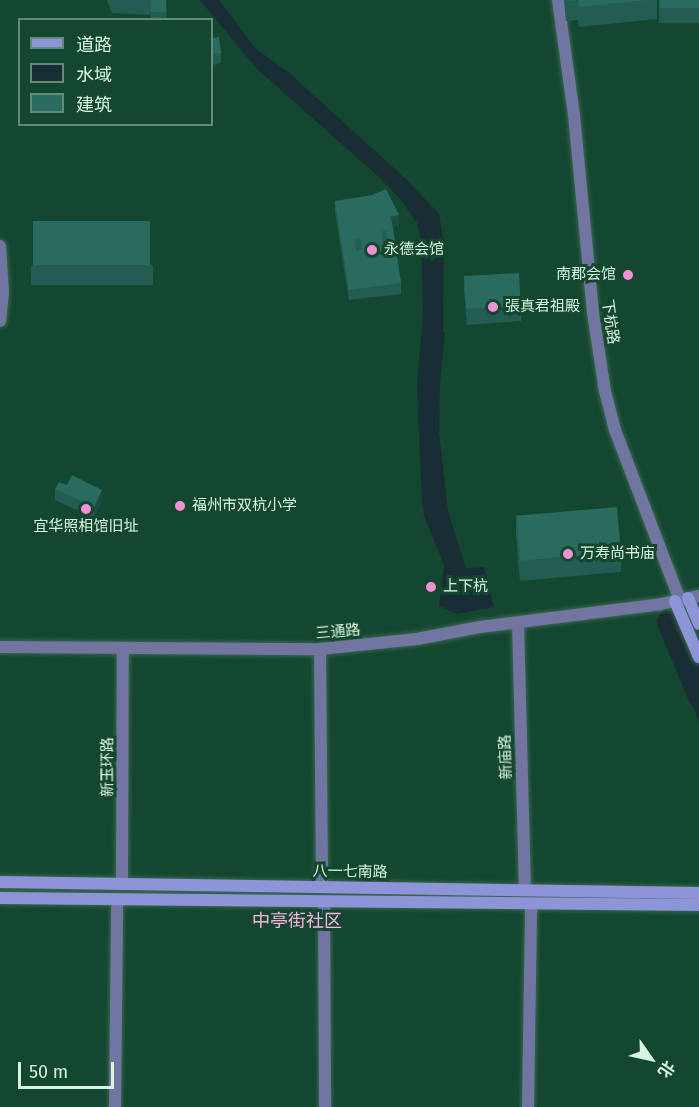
<!DOCTYPE html>
<meta charset="utf-8">
<style>
body{margin:0}
#map{position:relative;width:699px;height:1107px;overflow:hidden;background:#13472f;font-family:"Fira Sans","Noto Sans SC",sans-serif}
div>[style]{position:absolute}
.water>*{inset:0;background:#192e34}
.river>*{height:22px;margin:-11px;padding:0 11px;transform-origin:11px;border-radius:11px;background:#192e34}
.roads{filter:drop-shadow(0 0 2px #37664f) drop-shadow(0 0 2px #37664f)}
.pedestrian>*{height:12px;margin:-6px;padding:0 6px;transform-origin:6px;border-radius:6px;background:#7175a0}
.minor>*{height:12px;margin:-6px;padding:0 6px;transform-origin:6px;border-radius:6px;background:#7175a0}
.tertiary>*{height:12px;margin:-6px;padding:0 6px;transform-origin:6px;border-radius:6px;background:#7175a0}
.secondary>*{height:12px;margin:-6px;padding:0 6px;transform-origin:6px;border-radius:6px;background:#8e94d8}
.wall>*{inset:0;background:#235c52;transform-origin:0 0}
.shaded-wall>*{inset:0;background:#1d4b42;transform-origin:0 0}
.building>*{inset:0;background:#296b5f;transform-origin:0 0}
.dots>*{width:16px;height:16px;translate:-50% -50%;box-sizing:border-box;border:3px solid #13472f;border-radius:50%}
span{translate:-50% -50%;white-space:nowrap;text-align:center;line-height:1.15;-webkit-text-stroke:6px #13472f;paint-order:stroke}
.poi-label{font-size:15px;color:#d9f3e3}
.left{translate:0 -50%;text-align:left}
.right{translate:-100% -50%;text-align:right}
.street-label{font-size:15px;color:#d9f3e3}
.quarter-label{font-size:18px;color:#fbb5e3}
.legend{position:absolute;left:18px;top:18px;width:195px;height:108px;box-sizing:border-box;background:#13472f;border:2px solid #628c77;margin:0;padding:8px 10px;list-style:none;font-size:18px;color:#d9f3e3}
.legend li{display:flex;align-items:center;gap:12px;height:30px}
.legend b{width:30px;border:2px solid #628c77}
.north{position:absolute;left:621px;top:1029px;width:60px;height:60px;-webkit-text-stroke:4px #13472f;paint-order:stroke;rotate:124deg;font-size:16px;font-weight:700;line-height:24px;text-align:center;color:#d9f3e3}
.north::after{content:'';display:block;margin:auto;width:21px;height:27px;background:#d9f3e3;clip-path:polygon(50% 0,100% 100%,50% 72%,0 100%)}
.scale{position:absolute;left:18px;top:1062px;width:96px;height:27px;box-sizing:border-box;border:3px solid #d9f3e3;border-top:0;padding-left:8px;font-size:18px;line-height:21px;white-space:nowrap;color:#d9f3e3;-webkit-text-stroke:4px #13472f;paint-order:stroke}
</style>
<div id="map">
<div class="water">
<i style="clip-path:polygon(200px 0,219px 0,256px 49px,287px 71px,406px 179px,439px 214px,444px 244px,443px 332px,445px 332px,440px 384px,439px 432px,448px 511px,466px 568px,484px 567px,494px 607px,457px 614px,439px 606px,444px 565px,424px 516px,422px 501px,417px 387px,423px 313px,421px 240px,417px 223px,401px 200px,380px 178px,256px 68px)"></i>
<i style="clip-path:polygon(677px 629px,699px 680px,699px 721px,664px 634px)"></i>
</div>
<div class="river">
<i style="left:668px;top:622px;width:81px;rotate:67.5deg"></i>
</div>
<div class="roads">
<div class="pedestrian">
<i style="left:558px;top:0;width:116px;rotate:82.1deg"></i>
<i style="left:574px;top:115px;width:199px;rotate:84.5deg"></i>
<i style="left:593px;top:313px;width:79px;rotate:81.3deg"></i>
<i style="left:605px;top:391px;width:40px;rotate:75.6deg"></i>
<i style="left:615px;top:430px;width:182px;rotate:69.1deg"></i>
</div>
<div class="minor">
<i style="left:518px;top:623px;width:267px;rotate:88.5deg"></i>
<i style="left:320px;top:649px;width:238px;rotate:89.5deg"></i>
<i style="left:122px;top:884px;width:235px;rotate:-89.8deg"></i>
<i style="left:324px;top:902px;width:205px;rotate:89.7deg"></i>
<i style="left:115px;top:1107px;width:207px;rotate:-89.4deg"></i>
<i style="left:528px;top:1107px;width:202px;rotate:-89.1deg"></i>
</div>
<div class="tertiary">
<i style="left:0;top:246px;width:47px;rotate:86.3deg"></i>
<i style="left:3px;top:293px;width:28px;rotate:96deg"></i>
<i style="left:0;top:647px;width:320px;rotate:0.4deg"></i>
<i style="left:320px;top:649px;width:98px;rotate:-5.9deg"></i>
<i style="left:417px;top:639px;width:64px;rotate:-10.8deg"></i>
<i style="left:480px;top:627px;width:182px;rotate:-7.2deg"></i>
<i style="left:661px;top:604px;width:39px;rotate:-12deg"></i>
</div>
<div class="secondary">
<i style="left:688px;top:598px;width:28px;rotate:67deg"></i>
<i style="left:675px;top:601px;width:61px;rotate:66.8deg"></i>
<i style="left:0;top:882px;width:699px;rotate:0.9deg"></i>
<i style="left:0;top:898px;width:699px;rotate:0.57deg"></i>
</div>
</div>
<div class="wall">
<i style="clip-path:polygon(107px 0,167px 0,166px 20px,151px 20px,151px 15px,112px 13px)"></i>
<i style="clip-path:polygon(564px 0,657px 0,657px 19px,579px 27px,578px 20px,566px 21px)"></i>
<i style="left:659px;top:0;width:40px;height:23px"></i>
<i style="clip-path:polygon(212px 38px,221px 53px,221px 63px,212px 65px)"></i>
<i style="clip-path:polygon(evenodd,335px 201px,399px 225px,393px 227px,401px 283px,401px 294px,349px 300px,335px 212px,335px 201px,383px 241px,386px 241px,387px 250px,384px 250px,383px 241px)"></i>
<i style="left:31px;top:265px;width:122px;height:20px"></i>
<i style="clip-path:polygon(464px 277px,521px 306px,521px 321px,467px 325px,464px 292px)"></i>
<i style="clip-path:polygon(55px 489px,102px 500px,94px 518px,55px 500px)"></i>
<i style="clip-path:polygon(516px 516px,621px 552px,621px 572px,520px 581px,516px 536px)"></i>
</div>
<div class="shaded-wall">
<i style="left:166px;top:0;width:1px;height:20px"></i>
<i style="clip-path:polygon(399px 215px,399px 225px,391px 228px,391px 217px)"></i>
<i style="clip-path:polygon(102px 490px,102px 500px,94px 518px,94px 507px)"></i>
</div>
<div class="building">
<i style="left:151px;top:0;width:15px;height:12px"></i>
<i style="clip-path:polygon(566px 0,647px 0,579px 7px,578px 0,566px 1px)"></i>
<i style="left:660px;top:0;width:39px;height:8px"></i>
<i style="clip-path:polygon(219px 37px,221px 53px,212px 54px,212px 38px)"></i>
<i style="clip-path:polygon(evenodd,386px 189px,399px 215px,391px 217px,401px 283px,349px 290px,335px 201px,372px 195px,386px 189px,382px 231px,386px 231px,389px 250px,384px 250px,382px 231px,386px 189px,361px 239px,362px 250px,356px 251px,355px 240px,361px 239px)"></i>
<i style="left:33px;top:221px;width:117px;height:44px"></i>
<i style="left:519px;top:273px;width:33px;height:55px;rotate:87deg"></i>
<i style="clip-path:polygon(72px 475px,102px 490px,94px 507px,55px 489px,59px 482px,67px 485px)"></i>
<i style="left:617px;top:507px;width:45px;height:101px;rotate:85deg"></i>
</div>
<div class="dots">
<i style="left:372px;top:250px;background:#f391d5"></i>
<i style="left:628px;top:275px;background:#f391d5"></i>
<i style="left:493px;top:307px;background:#f391d5"></i>
<i style="left:180px;top:506px;background:#f391d5"></i>
<i style="left:86px;top:509px;background:#f391d5"></i>
<i style="left:568px;top:554px;background:#f391d5"></i>
<i style="left:431px;top:587px;background:#f391d5"></i>
</div>
<div class="poi-label">
<span class="left" style="left:384px;top:250px">永德会馆</span>
<span class="right" style="left:616px;top:275px">南郡会馆</span>
<span class="left" style="left:505px;top:307px">張真君祖殿</span>
<span class="left" style="left:192px;top:506px">福州市双杭小学</span>
<span style="left:86px;top:527px">宜华照相馆旧址</span>
<span class="left" style="left:580px;top:554px">万寿尚书庙</span>
<span class="left" style="left:443px;top:587px">上下杭</span>
</div>
<div class="street-label">
<span style="left:610px;top:322px;rotate:82deg">下杭路</span>
<span style="left:338px;top:632px;rotate:-5deg">三通路</span>
<span style="left:506px;top:757px;rotate:-92deg">新庙路</span>
<span style="left:108px;top:767px;rotate:-90deg">新玉环路</span>
<span style="left:350px;top:872px;rotate:1deg">八一七南路</span>
</div>
<div class="quarter-label">
<span style="left:297px;top:921px">中亭街社区</span>
</div>
<ul class="legend">
<li><b style="height:8px;background:#8e94d8"></b>道路</li>
<li><b style="height:16px;background:#192e34"></b>水域</li>
<li><b style="height:16px;background:#296b5f"></b>建筑</li>
</ul>
<div class="north">北</div>
<div class="scale">50 m</div>
</div>
